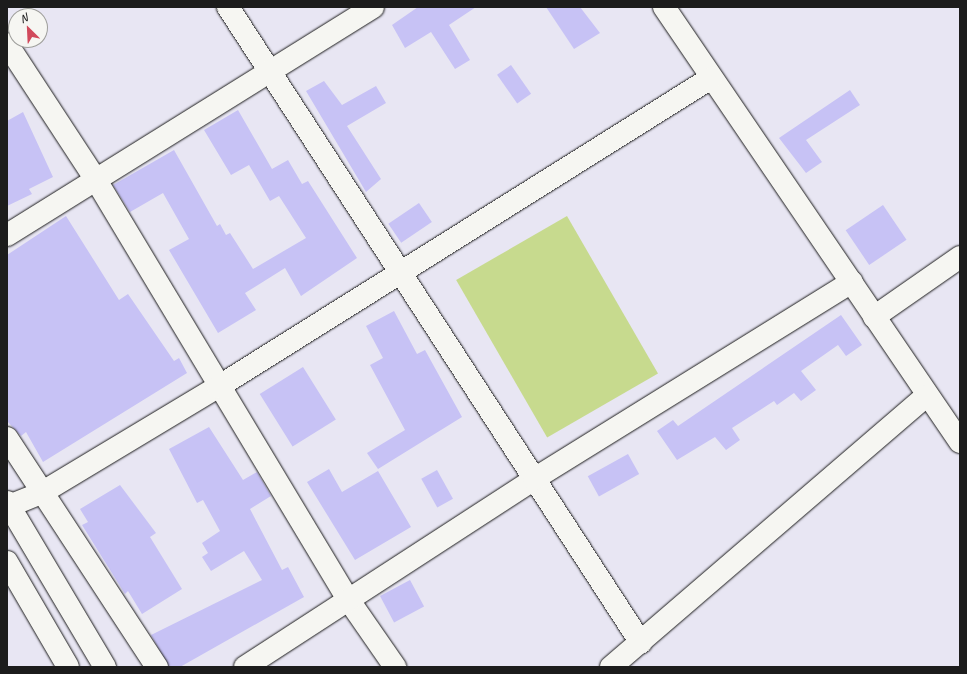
<!DOCTYPE html>
<style>
body{margin:0}
#map{position:relative;width:967px;height:674px;overflow:hidden;background:#e8e6f3;font-family:Caveat,sans-serif}
div>[style]{position:absolute}
.green>*{inset:0;background:#c7da8e;transform-origin:0 0}
.building>*{inset:0;background:#c7c2f5;transform-origin:0 0}
.roads{filter:drop-shadow(0 0 1px #1c1c1c) drop-shadow(0 0 1px #1c1c1c)}
.minor>*{height:22px;margin:-11px;padding:0 11px;transform-origin:11px;border-radius:11px;background:#f6f6f2}
.secondary>*{height:22px;margin:-11px;padding:0 11px;transform-origin:11px;border-radius:11px;background:#f6f6f2}
span{translate:-50% -50%;white-space:nowrap;text-align:center;line-height:1.15;-webkit-text-stroke:3px #f6f6f2;paint-order:stroke}
.frame{position:absolute;inset:0;border:8px solid #1c1c1c;pointer-events:none}
.north{position:absolute;left:8px;top:8px;width:40px;height:40px;box-sizing:border-box;background:#f6f6f2;border:1px solid #9f9f9c;border-radius:50%;rotate:336deg;font-size:11px;font-weight:700;line-height:16px;text-align:center;color:#1c1c1c}
.north::after{content:'';display:block;margin:auto;width:14px;height:18px;background:#d1495b;clip-path:polygon(50% 0,100% 100%,50% 72%,0 100%)}
</style>
<div id="map">
<div class="green">
<i style="left:567px;top:216px;width:182px;height:128px;rotate:60deg"></i>
</div>
<div class="building">
<i style="clip-path:polygon(418px 7px,476px 7px,449px 25px,470px 60px,455px 69px,431px 32px,405px 48px,392px 25px)"></i>
<i style="clip-path:polygon(546px 7px,580px 7px,600px 33px,574px 49px)"></i>
<i style="left:511px;top:65px;width:35px;height:17px;rotate:55deg"></i>
<i style="clip-path:polygon(324px 81px,342px 105px,376px 86px,386px 103px,347px 126px,381px 179px,366px 192px,306px 91px)"></i>
<i style="clip-path:polygon(850px 90px,860px 105px,806px 140px,822px 162px,806px 173px,779px 138px)"></i>
<i style="clip-path:polygon(238px 110px,272px 169px,288px 160px,302px 184px,308px 181px,357px 258px,301px 296px,285px 268px,245px 293px,256px 310px,218px 333px,169px 250px,189px 239px,163px 193px,130px 212px,113px 185px,174px 150px,217px 226px,220px 224px,226px 235px,230px 233px,253px 269px,306px 238px,279px 196px,270px 201px,249px 165px,231px 175px,204px 130px)"></i>
<i style="clip-path:polygon(23px 112px,53px 177px,29px 189px,32px 194px,7px 206px,7px 121px)"></i>
<i style="left:419px;top:203px;width:23px;height:37px;rotate:56deg"></i>
<i style="left:883px;top:205px;width:42px;height:45px;rotate:56deg"></i>
<i style="clip-path:polygon(66px 216px,119px 300px,128px 294px,174px 361px,179px 358px,187px 373px,43px 462px,26px 432px,21px 436px,7px 421px,7px 255px)"></i>
<i style="clip-path:polygon(394px 311px,417px 354px,425px 350px,462px 417px,378px 469px,367px 453px,405px 430px,370px 365px,383px 358px,366px 326px)"></i>
<i style="clip-path:polygon(841px 315px,862px 345px,846px 356px,838px 345px,801px 371px,816px 390px,801px 401px,794px 393px,777px 405px,774px 401px,732px 428px,740px 440px,726px 450px,715px 437px,677px 460px,657px 431px,673px 420px,678px 426px)"></i>
<i style="left:303px;top:367px;width:62px;height:51px;rotate:58deg"></i>
<i style="clip-path:polygon(209px 427px,243px 480px,257px 472px,271px 496px,250px 509px,282px 570px,288px 567px,304px 597px,180px 667px,169px 667px,151px 635px,262px 580px,244px 551px,211px 571px,202px 557px,208px 553px,202px 543px,220px 531px,203px 500px,197px 503px,169px 449px)"></i>
<i style="left:628px;top:454px;width:23px;height:46px;rotate:61deg"></i>
<i style="clip-path:polygon(329px 469px,342px 492px,378px 471px,411px 527px,355px 560px,307px 482px)"></i>
<i style="left:437px;top:470px;width:33px;height:18px;rotate:61deg"></i>
<i style="clip-path:polygon(120px 485px,156px 533px,150px 537px,182px 589px,142px 614px,128px 591px,125px 594px,82px 525px,88px 522px,80px 509px)"></i>
<i style="left:410px;top:580px;width:30px;height:34px;rotate:62deg"></i>
</div>
<div class="roads">
<div class="minor">
<i style="left:228px;top:7px;width:758px;rotate:57deg"></i>
<i style="left:664px;top:7px;width:526px;rotate:55.77deg"></i>
<i style="left:7px;top:44px;width:163px;rotate:56.8deg"></i>
<i style="left:96px;top:180px;width:489px;rotate:59deg"></i>
<i style="left:348px;top:599px;width:83px;rotate:55.3deg"></i>
<i style="left:7px;top:235px;width:431px;rotate:-31.9deg"></i>
<i style="left:874px;top:317px;width:105px;rotate:-34.9deg"></i>
<i style="left:7px;top:438px;width:274px;rotate:56.8deg"></i>
<i style="left:9px;top:506px;width:37px;rotate:-22deg"></i>
<i style="left:43px;top:492px;width:204px;rotate:-31deg"></i>
<i style="left:218px;top:387px;width:582px;rotate:-32.08deg"></i>
<i style="left:245px;top:667px;width:345px;rotate:-33deg"></i>
<i style="left:534px;top:479px;width:374px;rotate:-31.8deg"></i>
<i style="left:611px;top:667px;width:416px;rotate:-40.7deg"></i>
</div>
<div class="secondary">
<i style="left:7px;top:502px;width:192px;rotate:59.3deg"></i>
<i style="left:7px;top:562px;width:121px;rotate:59.8deg"></i>
</div>
</div>
<div class="frame"></div>
<div class="north">N</div>
</div>
